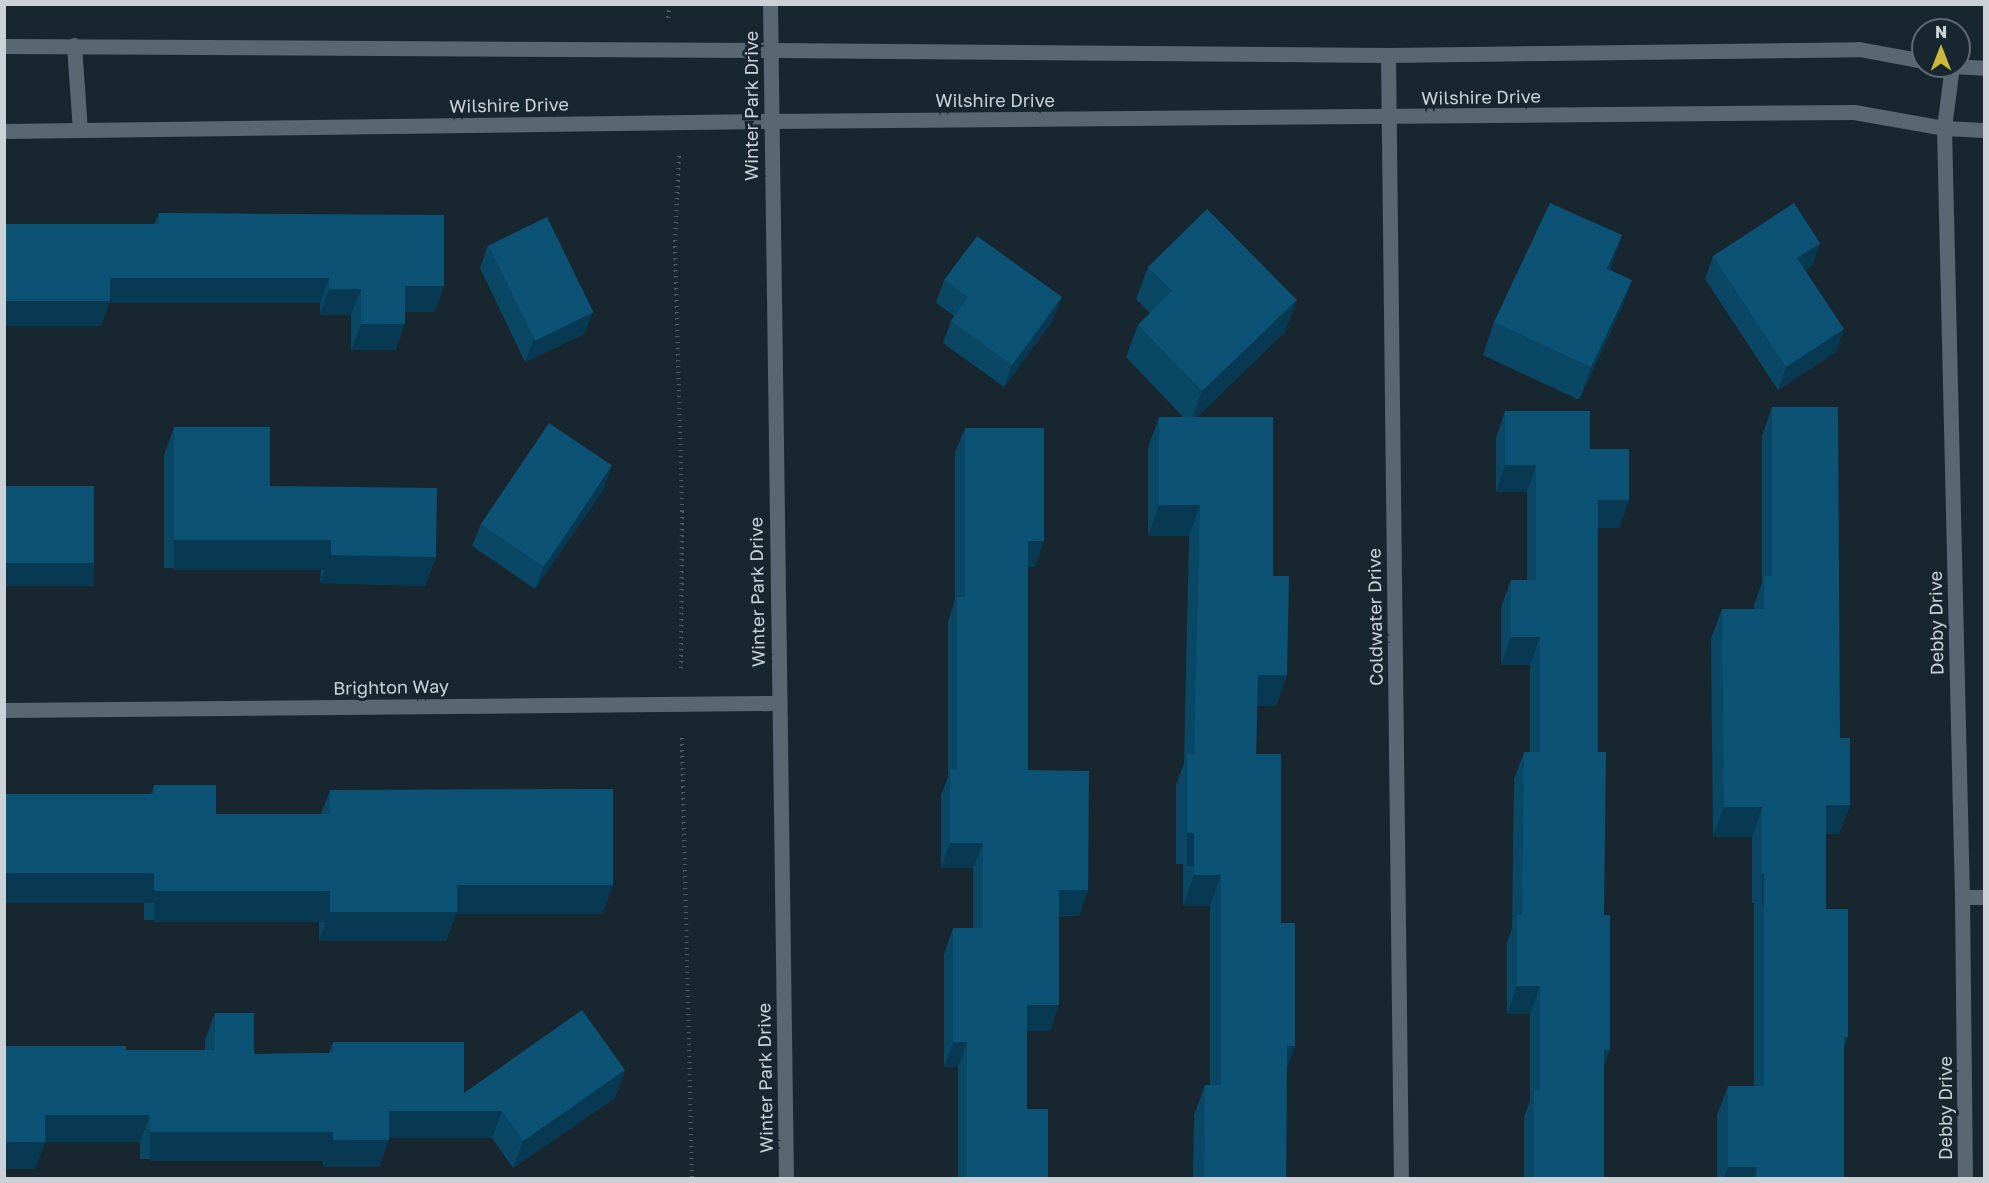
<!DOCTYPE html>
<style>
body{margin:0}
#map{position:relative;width:1989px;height:1183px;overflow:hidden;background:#18262f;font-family:"Golos Text",sans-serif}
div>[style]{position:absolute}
.path>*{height:4px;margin-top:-2px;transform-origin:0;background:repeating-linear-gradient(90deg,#515d65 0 1.5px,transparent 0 6px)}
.minor>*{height:15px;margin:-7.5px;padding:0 7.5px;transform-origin:7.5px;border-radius:7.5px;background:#586772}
.tertiary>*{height:15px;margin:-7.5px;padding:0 7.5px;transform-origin:7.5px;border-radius:7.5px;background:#586772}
.wall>*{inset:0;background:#094765}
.shaded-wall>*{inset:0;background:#083952;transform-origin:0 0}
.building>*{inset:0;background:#0b5275;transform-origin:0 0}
span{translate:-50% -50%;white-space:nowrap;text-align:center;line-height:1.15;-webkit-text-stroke:6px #18262f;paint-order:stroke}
.street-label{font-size:18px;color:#cad2d8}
.frame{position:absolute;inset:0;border:6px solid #cad2d8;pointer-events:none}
.north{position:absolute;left:1911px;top:18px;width:60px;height:60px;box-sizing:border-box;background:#18262f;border:2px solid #5f6b73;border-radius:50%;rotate:0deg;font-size:16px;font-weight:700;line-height:24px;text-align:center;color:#cad2d8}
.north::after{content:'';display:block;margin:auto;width:21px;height:27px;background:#cbba39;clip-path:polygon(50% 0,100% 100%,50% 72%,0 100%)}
</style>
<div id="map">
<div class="path">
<i style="left:668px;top:18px;width:14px;rotate:-82deg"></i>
<i style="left:679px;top:156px;width:84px;rotate:92.7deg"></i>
<i style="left:675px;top:240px;width:271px;rotate:88.5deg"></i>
<i style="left:682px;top:511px;width:157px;rotate:90.4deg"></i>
<i style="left:682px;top:738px;width:440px;rotate:88.7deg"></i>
</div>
<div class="minor">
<i style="left:772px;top:50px;width:616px;rotate:0.47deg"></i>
<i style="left:1388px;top:55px;width:471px;rotate:-0.7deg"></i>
<i style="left:1859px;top:49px;width:65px;rotate:10.6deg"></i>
<i style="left:1388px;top:55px;width:1123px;rotate:89.34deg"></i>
<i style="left:1951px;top:66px;width:33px;rotate:3deg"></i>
<i style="left:1952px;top:66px;width:63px;rotate:97.4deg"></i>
<i style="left:1944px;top:128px;width:769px;rotate:88.66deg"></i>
<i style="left:1962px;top:897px;width:281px;rotate:89.4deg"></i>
<i style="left:770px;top:121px;width:1084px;rotate:-0.48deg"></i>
<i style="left:1854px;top:112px;width:91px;rotate:10.1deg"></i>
<i style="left:1944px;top:128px;width:40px;rotate:2.9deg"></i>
<i style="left:4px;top:710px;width:774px;rotate:-0.52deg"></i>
<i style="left:1962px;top:897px;width:22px"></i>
</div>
<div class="tertiary">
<i style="left:770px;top:4px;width:1174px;rotate:89.22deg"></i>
<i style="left:74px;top:45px;width:85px;rotate:86deg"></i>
<i style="left:4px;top:46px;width:768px;rotate:0.3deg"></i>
<i style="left:4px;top:131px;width:766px;rotate:-0.75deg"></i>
</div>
<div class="wall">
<i style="clip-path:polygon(159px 213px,435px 312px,405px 312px,396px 350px,351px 350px,351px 315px,320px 315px,320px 303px,109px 303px,101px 326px,4px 326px,154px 224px)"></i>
<i style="clip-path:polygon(1820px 243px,1812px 266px,1805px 270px,1836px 352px,1778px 390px,1705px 279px,1713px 256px)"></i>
<i style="clip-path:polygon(488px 245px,593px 312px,584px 334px,525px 362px,480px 268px)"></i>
<i style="clip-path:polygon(1148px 267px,1285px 332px,1197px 417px,1273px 576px,1287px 675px,1276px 706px,1257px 706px,1256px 754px,1281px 923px,1295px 1046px,1287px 1068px,1286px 1179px,1193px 1179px,1194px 1115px,1205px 1085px,1210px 1085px,1210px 906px,1183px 906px,1183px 864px,1176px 864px,1176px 785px,1184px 763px,1189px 536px,1148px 536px,1148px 448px,1159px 417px,1183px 417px,1126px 357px,1138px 325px,1150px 313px,1136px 299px)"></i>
<i style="clip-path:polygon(1610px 270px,1632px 280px,1620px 312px,1579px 400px,1483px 355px,1494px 322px)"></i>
<i style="clip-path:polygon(944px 280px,1053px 320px,1004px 387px,943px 343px,951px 321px,954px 316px,936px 303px)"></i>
<i style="clip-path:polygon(1772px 407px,1840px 738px,1850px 805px,1839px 834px,1826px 834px,1826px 909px,1848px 1037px,1844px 1048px,1844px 1179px,1717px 1179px,1717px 1115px,1728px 1086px,1754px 1086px,1754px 903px,1752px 903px,1752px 837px,1713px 837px,1711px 638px,1722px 609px,1754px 609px,1754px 605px,1762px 583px,1762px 436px)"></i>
<i style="clip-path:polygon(1505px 411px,1590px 449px,1629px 500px,1619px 528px,1598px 528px,1598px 752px,1604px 915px,1604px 1179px,1524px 1179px,1524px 1117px,1530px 1101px,1530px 1014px,1507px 1014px,1507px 943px,1512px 928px,1514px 779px,1524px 752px,1530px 752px,1530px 665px,1501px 665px,1501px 607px,1511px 580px,1527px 580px,1527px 492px,1496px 492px,1496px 438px)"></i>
<i style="clip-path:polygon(174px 427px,270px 486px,436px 557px,425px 586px,320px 583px,321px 568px,164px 568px,164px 455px)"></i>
<i style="clip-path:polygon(965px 428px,1035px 567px,1028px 567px,1028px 770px,1088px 890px,1079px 916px,1059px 916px,1050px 1031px,1027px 1031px,1027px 1109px,1048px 1179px,958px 1179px,958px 1067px,944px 1067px,944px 954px,953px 928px,973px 928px,973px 868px,941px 868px,941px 795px,948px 777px,948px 622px,955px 600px,955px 453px)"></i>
<i style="clip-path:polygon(604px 489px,535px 589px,472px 546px,481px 524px)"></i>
<i style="clip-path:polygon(154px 785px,216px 814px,321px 814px,330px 790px,613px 885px,602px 914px,456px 914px,446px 941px,319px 941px,319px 920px,144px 920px,144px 903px,4px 903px,151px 794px)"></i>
<i style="clip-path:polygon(215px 1013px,254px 1054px,329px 1053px,333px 1042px,464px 1093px,625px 1070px,615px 1098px,513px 1168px,492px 1138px,389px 1138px,379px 1167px,323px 1167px,323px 1159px,140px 1159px,140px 1142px,45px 1142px,35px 1169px,4px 1169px,126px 1050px,205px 1050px,205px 1040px)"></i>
</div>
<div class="shaded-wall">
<i style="clip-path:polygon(1622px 235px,1611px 268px,1595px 301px,1607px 269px)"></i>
<i style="clip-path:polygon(1820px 243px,1812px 266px,1789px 281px,1797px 258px)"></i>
<i style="clip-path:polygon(110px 278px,329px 278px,320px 303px,109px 303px,101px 326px,4px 326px,4px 301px)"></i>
<i style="clip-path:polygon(1632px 280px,1620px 312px,1579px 400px,1591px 367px)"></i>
<i style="clip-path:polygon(405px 286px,444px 286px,435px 312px,396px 312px)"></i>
<i style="clip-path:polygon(329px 289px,361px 289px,351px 315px,320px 315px)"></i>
<i style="clip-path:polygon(1062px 297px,1053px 320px,1004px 387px,1012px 365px)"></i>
<i style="clip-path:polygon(1297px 300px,1285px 332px,1190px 424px,1202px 391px)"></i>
<i style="clip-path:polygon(593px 312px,584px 334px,525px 362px,534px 339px)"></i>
<i style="clip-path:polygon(361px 324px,405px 324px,396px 350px,351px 350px)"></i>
<i style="clip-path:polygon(1844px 329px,1836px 352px,1778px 390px,1786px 367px)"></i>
<i style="clip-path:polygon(1505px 465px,1536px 465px,1527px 492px,1496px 492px)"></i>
<i style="clip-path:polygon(612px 466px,604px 489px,535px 589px,544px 566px)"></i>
<i style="clip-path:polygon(1598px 500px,1629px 500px,1619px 528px,1588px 528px)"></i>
<i style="clip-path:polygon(1159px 505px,1200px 505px,1189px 536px,1148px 536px)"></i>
<i style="left:174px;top:540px;width:157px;height:30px"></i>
<i style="clip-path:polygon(1028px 541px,1044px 541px,1035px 567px,1019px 567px)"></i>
<i style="clip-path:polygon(331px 555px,436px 557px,425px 586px,320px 583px)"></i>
<i style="left:4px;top:563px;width:90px;height:23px"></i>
<i style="clip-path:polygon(1511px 637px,1540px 637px,1530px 665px,1501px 665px)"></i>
<i style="clip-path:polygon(1258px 675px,1287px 675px,1276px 706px,1247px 706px)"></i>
<i style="clip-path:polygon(1826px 805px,1850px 805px,1839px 834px,1816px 834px)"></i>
<i style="clip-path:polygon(1724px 807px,1762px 807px,1752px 837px,1713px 837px)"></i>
<i style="left:1187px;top:833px;width:7px;height:33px"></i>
<i style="clip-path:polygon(950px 843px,983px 843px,973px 868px,941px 868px)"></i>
<i style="left:4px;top:873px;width:150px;height:30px"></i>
<i style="left:1762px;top:874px;width:2px;height:31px"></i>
<i style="clip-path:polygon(1194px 875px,1221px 875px,1210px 906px,1183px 906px)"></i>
<i style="clip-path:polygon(457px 885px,613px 885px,602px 914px,456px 914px,446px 941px,319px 941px,330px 912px)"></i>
<i style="clip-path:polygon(1059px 890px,1088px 890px,1079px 916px,1050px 915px)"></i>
<i style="left:154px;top:891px;width:176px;height:31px"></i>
<i style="clip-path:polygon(1517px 986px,1540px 986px,1530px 1014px,1507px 1014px)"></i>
<i style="clip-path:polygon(1027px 1005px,1059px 1005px,1050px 1031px,1017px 1031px)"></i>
<i style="clip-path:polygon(1844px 1037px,1848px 1037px,1837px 1066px)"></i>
<i style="clip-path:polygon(953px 1042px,967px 1042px,958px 1067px,944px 1067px)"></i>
<i style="clip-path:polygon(1287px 1046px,1295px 1046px,1283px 1077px)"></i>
<i style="clip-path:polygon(1604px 1050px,1610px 1050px,1600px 1077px)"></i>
<i style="clip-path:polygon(625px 1070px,615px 1098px,513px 1168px,523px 1141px)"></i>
<i style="clip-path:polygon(389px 1111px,502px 1111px,492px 1138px,379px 1138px)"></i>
<i style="clip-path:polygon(45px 1115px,150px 1115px,140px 1142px,45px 1142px,35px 1169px,4px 1169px,4px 1142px)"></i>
<i style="left:150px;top:1132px;width:183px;height:29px"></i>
<i style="clip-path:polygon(333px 1140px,389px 1140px,379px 1167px,323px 1167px)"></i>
<i style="clip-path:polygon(1728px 1167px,1757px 1167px,1753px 1179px,1724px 1179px)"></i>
</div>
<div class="building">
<i style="clip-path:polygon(1550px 203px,1622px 235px,1607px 269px,1632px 280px,1591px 367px,1494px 322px)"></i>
<i style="clip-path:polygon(1794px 203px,1820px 243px,1797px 258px,1844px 329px,1786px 367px,1713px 256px)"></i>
<i style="clip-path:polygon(1207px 209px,1297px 300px,1202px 391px,1138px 325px,1172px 291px,1148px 267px)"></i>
<i style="clip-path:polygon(159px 213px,444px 215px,444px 286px,405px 286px,405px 324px,361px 324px,361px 289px,329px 289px,329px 278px,110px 278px,110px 301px,4px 301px,4px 224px,159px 224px)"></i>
<i style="left:547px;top:217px;width:106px;height:65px;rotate:64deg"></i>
<i style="clip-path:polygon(977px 236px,1062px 297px,1012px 365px,951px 321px,968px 297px,944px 280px)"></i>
<i style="clip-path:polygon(1772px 407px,1838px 407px,1840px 738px,1850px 738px,1850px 805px,1826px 805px,1826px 909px,1848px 909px,1848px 1037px,1844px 1037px,1844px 1179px,1757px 1179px,1757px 1167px,1728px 1167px,1728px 1086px,1764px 1086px,1764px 874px,1762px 874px,1762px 807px,1724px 807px,1722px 609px,1764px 609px,1764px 576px,1772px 576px)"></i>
<i style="clip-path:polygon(1505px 411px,1590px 411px,1590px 449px,1629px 449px,1629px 500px,1598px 500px,1598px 752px,1606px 752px,1604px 915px,1610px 915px,1610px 1050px,1604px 1050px,1604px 1179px,1534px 1179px,1534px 1090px,1540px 1090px,1540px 986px,1517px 986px,1517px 915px,1522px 915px,1524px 752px,1540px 752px,1540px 637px,1511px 637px,1511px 580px,1536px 580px,1536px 465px,1505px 465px)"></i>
<i style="clip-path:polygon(1159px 417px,1273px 417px,1273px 576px,1289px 576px,1287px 675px,1258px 675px,1256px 754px,1281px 754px,1281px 923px,1295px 923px,1295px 1046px,1287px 1046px,1286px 1179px,1204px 1179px,1205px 1085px,1221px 1085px,1221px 875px,1194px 875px,1194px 833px,1187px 833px,1187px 754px,1194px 754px,1200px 505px,1159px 505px)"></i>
<i style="left:549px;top:423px;width:76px;height:122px;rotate:34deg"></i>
<i style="clip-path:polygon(174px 427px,270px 427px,270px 486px,437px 488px,436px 557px,331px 555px,331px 540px,174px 540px)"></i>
<i style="clip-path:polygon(965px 428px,1044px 428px,1044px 541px,1028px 541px,1028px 770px,1089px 771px,1088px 890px,1059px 890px,1059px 1005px,1027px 1005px,1027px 1109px,1048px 1109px,1048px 1179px,967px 1179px,967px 1042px,953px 1042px,953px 928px,983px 928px,983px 843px,950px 843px,950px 769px,957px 770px,957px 597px,965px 597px)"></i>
<i style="left:4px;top:486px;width:90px;height:77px"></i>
<i style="clip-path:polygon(154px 785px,216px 785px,216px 814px,330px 814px,330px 790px,613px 789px,613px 885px,457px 885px,457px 912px,330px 912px,330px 891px,154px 891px,154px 873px,4px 873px,4px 794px,154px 794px)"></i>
<i style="clip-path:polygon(582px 1010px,625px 1070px,523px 1141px,502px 1111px,389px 1111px,389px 1140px,333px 1140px,333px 1132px,150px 1132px,150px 1115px,45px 1115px,45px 1142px,4px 1142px,4px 1046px,126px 1046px,126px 1050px,215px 1050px,215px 1013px,254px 1013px,254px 1054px,333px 1053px,333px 1042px,464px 1042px,464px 1093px)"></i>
</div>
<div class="street-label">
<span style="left:1481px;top:97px;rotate:-1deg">Wilshire Drive</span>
<span style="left:995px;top:100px">Wilshire Drive</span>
<span style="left:509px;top:105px;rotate:-1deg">Wilshire Drive</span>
<span style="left:751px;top:106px;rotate:-90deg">Winter Park Drive</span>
<span style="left:757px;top:592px;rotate:-91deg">Winter Park Drive</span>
<span style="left:1375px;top:617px;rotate:-91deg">Coldwater Drive</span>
<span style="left:1936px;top:623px;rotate:-91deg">Debby Drive</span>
<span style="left:391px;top:687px;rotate:-1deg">Brighton Way</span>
<span style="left:765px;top:1078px;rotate:-91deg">Winter Park Drive</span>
<span style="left:1945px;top:1108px;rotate:-90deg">Debby Drive</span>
</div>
<div class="frame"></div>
<div class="north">N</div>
</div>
